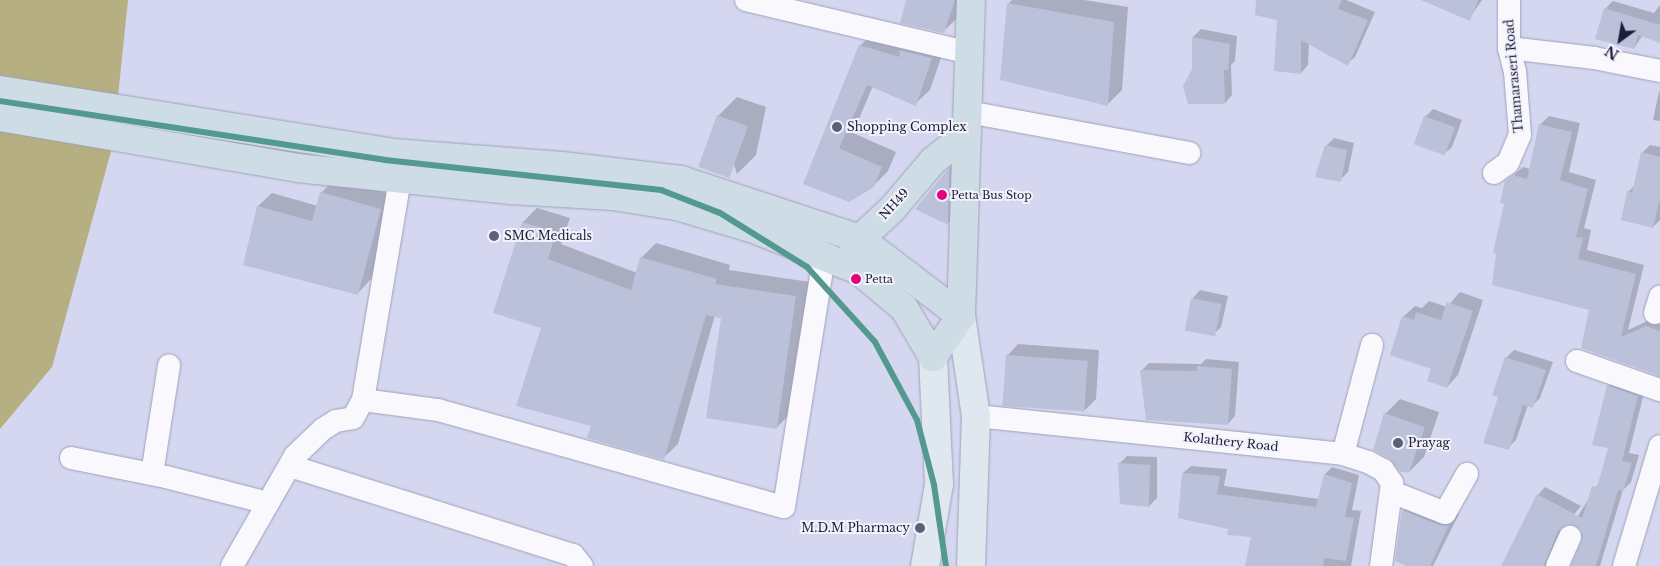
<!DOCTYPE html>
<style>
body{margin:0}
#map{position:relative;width:1660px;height:566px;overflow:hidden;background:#d5d7f0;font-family:"Libre Baskerville",serif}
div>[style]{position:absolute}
.water>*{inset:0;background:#b6af81}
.shadow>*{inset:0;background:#0003}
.building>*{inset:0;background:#bac1d9;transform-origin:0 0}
.roads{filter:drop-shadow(0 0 1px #9fa1b9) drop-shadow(0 0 1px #9fa1b9)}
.minor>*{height:22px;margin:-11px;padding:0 11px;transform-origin:11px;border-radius:11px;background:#f9f9fd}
.major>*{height:28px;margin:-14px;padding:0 14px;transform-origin:14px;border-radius:14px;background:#dee8ee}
.highway>*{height:28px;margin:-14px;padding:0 14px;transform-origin:14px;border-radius:14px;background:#cddce5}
.metro-1>*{height:6px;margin:-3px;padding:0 3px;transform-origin:3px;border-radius:3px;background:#53998f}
.dots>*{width:14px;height:14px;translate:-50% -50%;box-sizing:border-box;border:2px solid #f1f2fa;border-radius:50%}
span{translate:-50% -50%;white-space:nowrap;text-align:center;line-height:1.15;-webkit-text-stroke:4px #f1f2fa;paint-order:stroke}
.bus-label{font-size:11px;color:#1d1d3a}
.left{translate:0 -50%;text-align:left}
.street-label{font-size:12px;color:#1d1d3a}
.poi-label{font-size:12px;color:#1d1d3a}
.right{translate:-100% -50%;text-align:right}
.north{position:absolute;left:1595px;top:15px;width:50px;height:50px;-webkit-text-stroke:4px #f1f2fa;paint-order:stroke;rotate:212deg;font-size:14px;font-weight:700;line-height:20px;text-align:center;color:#1d1d3a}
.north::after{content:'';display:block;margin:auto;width:18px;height:22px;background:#1d1d3a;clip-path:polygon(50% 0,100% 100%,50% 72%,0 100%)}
</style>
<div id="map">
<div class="water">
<i style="clip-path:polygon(0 0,128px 0,113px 144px,52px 367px,0 429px)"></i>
</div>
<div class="shadow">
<i style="clip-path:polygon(908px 0,962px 0,956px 19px,944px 31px)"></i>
<i style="clip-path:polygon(1012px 0,1084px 0,1128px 7px,1122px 90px,1107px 105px,1008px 4px)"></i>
<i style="clip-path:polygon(1257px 0,1346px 0,1375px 12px,1355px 57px,1347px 64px,1309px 42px,1308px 65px,1301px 73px,1279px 19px)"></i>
<i style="clip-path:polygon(1427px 0,1482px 0,1469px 19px)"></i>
<i style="clip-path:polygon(1613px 1px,1654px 13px,1660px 5px,1660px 41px,1643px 35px,1634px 48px,1605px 9px)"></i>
<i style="clip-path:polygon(1201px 29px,1237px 36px,1235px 61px,1231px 65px,1232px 95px,1225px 103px,1194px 69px,1193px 37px)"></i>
<i style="clip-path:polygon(875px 31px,946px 43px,930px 90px,915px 104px,873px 86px,853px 133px,896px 152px,888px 171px,873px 186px,804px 183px,860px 46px)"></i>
<i style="clip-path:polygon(1659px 92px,1660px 92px,1660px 121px,1653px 120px)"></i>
<i style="clip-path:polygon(737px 97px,766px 107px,756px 155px,737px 174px,718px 116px)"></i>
<i style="clip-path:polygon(1433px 109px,1462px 120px,1452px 147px,1444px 154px,1425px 117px)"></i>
<i style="clip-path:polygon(1549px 116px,1580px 123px,1569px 172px,1596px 180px,1584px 228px,1591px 230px,1587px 250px,1644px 265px,1628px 330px,1656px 317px,1660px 319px,1660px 375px,1590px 309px,1506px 203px,1506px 182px,1523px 167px,1530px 169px,1540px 125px)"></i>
<i style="clip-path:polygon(1334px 138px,1354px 143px,1348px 172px,1340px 180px,1326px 146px)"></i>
<i style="clip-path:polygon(1650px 145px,1660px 147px,1660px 220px,1653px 227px,1628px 192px,1635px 185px,1642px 153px)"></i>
<i style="clip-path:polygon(954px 164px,955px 216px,948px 223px,946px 172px)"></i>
<i style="clip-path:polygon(335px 179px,394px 195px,371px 279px,358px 293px,258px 206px,272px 193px,318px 206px,321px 193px)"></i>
<i style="clip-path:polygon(537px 208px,570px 218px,561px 244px,637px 273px,642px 257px,656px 243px,730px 265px,729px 270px,810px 282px,791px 413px,777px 427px,722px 317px,715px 315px,678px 444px,663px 458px,592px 425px,543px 327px,495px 312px,523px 222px)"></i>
<i style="clip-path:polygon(1200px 290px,1228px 296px,1221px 327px,1213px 335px,1186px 329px,1193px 298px)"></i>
<i style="clip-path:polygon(1460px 292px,1483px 300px,1458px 375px,1447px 387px,1403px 317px,1415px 306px,1422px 308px,1429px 301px,1447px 307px)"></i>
<i style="clip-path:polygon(1018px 344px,1099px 350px,1096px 399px,1085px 410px,1007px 356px)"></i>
<i style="clip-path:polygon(1514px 350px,1553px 362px,1540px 398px,1532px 406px,1528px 405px,1516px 440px,1508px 448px,1499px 396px,1506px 358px)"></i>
<i style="clip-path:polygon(1206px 359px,1239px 362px,1235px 416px,1228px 424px,1141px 371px,1149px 363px,1201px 364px)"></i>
<i style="clip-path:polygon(1615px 378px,1645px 389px,1629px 453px,1639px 455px,1631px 482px,1623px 490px,1600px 566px,1571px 566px,1583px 542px,1578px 516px,1601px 479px,1610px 447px,1608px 386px)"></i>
<i style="clip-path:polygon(1400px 399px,1439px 412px,1424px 457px,1409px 472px,1385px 414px)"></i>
<i style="clip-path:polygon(1127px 456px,1157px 457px,1157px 498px,1149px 506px,1120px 463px)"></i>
<i style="clip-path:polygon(1191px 466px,1227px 469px,1224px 486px,1319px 499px,1325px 474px,1332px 467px,1359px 475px,1352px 510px,1361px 511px,1351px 566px,1247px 566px,1253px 536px,1229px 528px,1183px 473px)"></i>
<i style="clip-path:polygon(1545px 487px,1581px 506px,1564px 526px,1550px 566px,1502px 566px,1538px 495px)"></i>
<i style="clip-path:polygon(1414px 499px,1459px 514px,1433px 566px,1407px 566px,1403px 511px)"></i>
</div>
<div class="building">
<i style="clip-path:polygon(906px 0,955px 0,944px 33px,900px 23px)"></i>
<i style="clip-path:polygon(1256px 0,1342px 0,1338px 9px,1368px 20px,1348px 66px,1301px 40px,1301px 74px,1274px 71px,1277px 20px,1255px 15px)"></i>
<i style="clip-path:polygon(1421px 0,1478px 0,1470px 21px)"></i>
<i style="clip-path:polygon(1007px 3px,1114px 22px,1108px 106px,1000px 80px)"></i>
<i style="clip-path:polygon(1604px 8px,1660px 25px,1660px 43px,1638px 35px,1634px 49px,1595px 39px)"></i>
<i style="clip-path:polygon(1192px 37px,1230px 44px,1228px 70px,1224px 70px,1225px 104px,1188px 104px,1183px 86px,1192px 69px)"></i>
<i style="clip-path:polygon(859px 45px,900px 57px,899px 50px,932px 58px,916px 106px,867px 85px,839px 148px,882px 167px,874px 187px,849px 202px,803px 184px)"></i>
<i style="left:717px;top:115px;width:33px;height:55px;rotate:20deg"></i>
<i style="left:1424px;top:116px;width:33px;height:30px;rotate:20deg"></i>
<i style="clip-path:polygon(1539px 124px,1572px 132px,1560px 180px,1588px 189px,1576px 237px,1583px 238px,1578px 259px,1636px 274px,1621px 337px,1646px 326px,1660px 331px,1660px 376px,1581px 348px,1589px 310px,1492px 285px,1496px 254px,1493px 253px,1504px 204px,1500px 203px,1505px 181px,1513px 175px,1527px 179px)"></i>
<i style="clip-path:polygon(1325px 145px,1347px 150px,1341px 182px,1315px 177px)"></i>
<i style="clip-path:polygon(1641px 152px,1660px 157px,1660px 199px,1653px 228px,1621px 220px,1627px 191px,1632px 193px)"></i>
<i style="clip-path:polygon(950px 167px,948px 225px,915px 209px)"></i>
<i style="clip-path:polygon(320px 192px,381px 209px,358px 295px,243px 265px,257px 206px,312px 221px)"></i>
<i style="clip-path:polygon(522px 222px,556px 232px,548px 259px,631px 290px,640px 257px,717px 279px,715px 284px,796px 296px,777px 429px,706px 418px,721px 318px,706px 315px,664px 460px,587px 438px,591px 426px,516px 406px,541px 328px,493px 313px)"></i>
<i style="left:1191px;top:298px;width:31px;height:33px;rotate:11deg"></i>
<i style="clip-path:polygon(1447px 302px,1473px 311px,1447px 388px,1427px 381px,1431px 369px,1390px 355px,1402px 316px,1414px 320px,1416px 312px,1441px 320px)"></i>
<i style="left:1006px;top:355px;width:82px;height:51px;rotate:4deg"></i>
<i style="clip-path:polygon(1505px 357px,1546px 370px,1533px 408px,1523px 405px,1509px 450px,1483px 443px,1498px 397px,1492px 395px)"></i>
<i style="clip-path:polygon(1197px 366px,1232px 369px,1228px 425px,1146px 420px,1140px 370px,1197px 371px)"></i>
<i style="clip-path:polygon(1607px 385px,1638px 396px,1622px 461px,1632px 463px,1623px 491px,1618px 490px,1596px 566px,1571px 566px,1583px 536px,1580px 529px,1569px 524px,1558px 532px,1544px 566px,1501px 566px,1537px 494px,1582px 518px,1592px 486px,1597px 487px,1608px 448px,1592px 445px)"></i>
<i style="clip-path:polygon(1384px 413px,1425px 427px,1409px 473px,1399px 471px,1390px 459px,1373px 450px)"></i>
<i style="clip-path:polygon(1118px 463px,1150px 465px,1149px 507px,1120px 504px)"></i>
<i style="clip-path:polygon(1182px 473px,1220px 476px,1217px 494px,1316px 507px,1324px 474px,1352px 483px,1345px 517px,1354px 518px,1346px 561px,1324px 558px,1323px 566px,1245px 566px,1251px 537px,1227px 535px,1228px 529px,1178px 518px)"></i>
<i style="clip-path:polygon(1402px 510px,1440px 525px,1449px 525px,1430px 566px,1406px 566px,1395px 561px)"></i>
</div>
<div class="roads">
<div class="minor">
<i style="left:746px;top:0;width:230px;rotate:13.3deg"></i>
<i style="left:1509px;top:48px;width:86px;rotate:6.7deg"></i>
<i style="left:1594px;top:58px;width:67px;rotate:11.1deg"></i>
<i style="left:968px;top:112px;width:225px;rotate:10.5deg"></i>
<i style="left:1494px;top:173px;width:17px;rotate:-36deg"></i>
<i style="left:1508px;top:163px;width:30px;rotate:-67deg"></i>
<i style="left:1520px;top:135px;width:63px;rotate:-94.5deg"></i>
<i style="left:1515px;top:72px;width:25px;rotate:-104deg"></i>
<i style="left:1509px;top:48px;width:48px;rotate:-90deg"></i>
<i style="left:1655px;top:313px;width:17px;rotate:-73deg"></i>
<i style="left:1577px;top:361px;width:88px;rotate:19.3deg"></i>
<i style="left:363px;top:400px;width:76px;rotate:7.6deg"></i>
<i style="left:438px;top:410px;width:359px;rotate:15.7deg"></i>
<i style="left:784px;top:507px;width:254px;rotate:-80.9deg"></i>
<i style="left:976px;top:416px;width:369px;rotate:5.9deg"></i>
<i style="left:1343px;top:454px;width:26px;rotate:18deg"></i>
<i style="left:1368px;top:462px;width:17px;rotate:28deg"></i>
<i style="left:1383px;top:470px;width:16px;rotate:55deg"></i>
<i style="left:1392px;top:483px;width:84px;rotate:97.5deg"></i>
<i style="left:1343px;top:454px;width:113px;rotate:-75.1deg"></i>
<i style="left:71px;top:458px;width:97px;rotate:11.3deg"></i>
<i style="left:166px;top:477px;width:105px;rotate:14.3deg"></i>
<i style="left:290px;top:466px;width:297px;rotate:17.5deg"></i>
<i style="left:573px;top:555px;width:14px;rotate:51deg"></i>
<i style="left:152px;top:474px;width:110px;rotate:-81.1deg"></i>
<i style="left:1392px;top:492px;width:57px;rotate:21.6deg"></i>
<i style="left:1445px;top:513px;width:45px;rotate:-60.6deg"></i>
<i style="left:232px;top:566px;width:127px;rotate:-60.2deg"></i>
<i style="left:295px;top:456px;width:39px;rotate:-44deg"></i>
<i style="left:323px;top:429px;width:15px;rotate:-32deg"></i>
<i style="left:336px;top:421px;width:17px;rotate:-10deg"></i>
<i style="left:353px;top:418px;width:21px;rotate:-61deg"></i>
<i style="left:363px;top:400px;width:223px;rotate:-80.5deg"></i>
<i style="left:1557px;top:566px;width:32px;rotate:-66deg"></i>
<i style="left:1624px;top:566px;width:125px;rotate:-73.3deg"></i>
</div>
<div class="major">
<i style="left:961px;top:316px;width:101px;rotate:81.5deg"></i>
<i style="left:976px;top:416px;width:150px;rotate:91.9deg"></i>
<i style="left:925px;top:566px;width:83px;rotate:-80.3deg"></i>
<i style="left:939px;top:484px;width:127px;rotate:-92.7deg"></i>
</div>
<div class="highway">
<i style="left:0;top:90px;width:398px;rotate:9.1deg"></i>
<i style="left:393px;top:153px;width:169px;rotate:4.4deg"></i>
<i style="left:562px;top:166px;width:120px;rotate:6.7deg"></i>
<i style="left:681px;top:180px;width:188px;rotate:18.2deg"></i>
<i style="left:860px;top:239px;width:127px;rotate:37.3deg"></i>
<i style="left:0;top:117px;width:301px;rotate:9.7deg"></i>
<i style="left:297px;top:168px;width:215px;rotate:5.9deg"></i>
<i style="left:511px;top:190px;width:102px;rotate:3.4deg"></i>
<i style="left:613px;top:196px;width:65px;rotate:8.9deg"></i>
<i style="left:677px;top:206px;width:77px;rotate:16.6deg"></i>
<i style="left:751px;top:228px;width:115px;rotate:21.4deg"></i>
<i style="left:858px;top:270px;width:60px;rotate:39.6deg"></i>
<i style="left:904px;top:308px;width:57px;rotate:59.4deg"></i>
<i style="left:933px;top:357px;width:50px;rotate:-55.7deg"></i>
<i style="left:961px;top:316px;width:316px;rotate:-88.2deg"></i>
<i style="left:852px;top:255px;width:18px;rotate:-63deg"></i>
<i style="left:860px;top:239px;width:45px;rotate:-43.2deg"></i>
<i style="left:893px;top:208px;width:62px;rotate:-49.6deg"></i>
<i style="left:933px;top:161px;width:43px;rotate:-38.5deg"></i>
</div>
</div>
<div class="metro-1">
<i style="left:0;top:101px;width:389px;rotate:8.7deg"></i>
<i style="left:385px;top:160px;width:278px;rotate:6.2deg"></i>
<i style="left:661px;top:190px;width:63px;rotate:21.3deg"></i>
<i style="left:720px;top:213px;width:102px;rotate:31.8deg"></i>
<i style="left:807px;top:267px;width:101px;rotate:47.8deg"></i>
<i style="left:875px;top:342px;width:89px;rotate:61.7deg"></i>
<i style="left:917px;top:420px;width:67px;rotate:75.3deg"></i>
<i style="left:934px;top:485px;width:82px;rotate:81.6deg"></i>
</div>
<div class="dots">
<i style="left:837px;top:127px;background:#5d5e7a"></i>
<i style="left:942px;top:195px;background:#e5007d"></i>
<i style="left:494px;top:236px;background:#5d5e7a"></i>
<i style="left:856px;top:279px;background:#e5007d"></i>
<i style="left:1398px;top:443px;background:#5d5e7a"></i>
<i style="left:920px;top:528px;background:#5d5e7a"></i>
</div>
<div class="bus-label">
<span class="left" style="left:951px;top:195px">Petta Bus Stop</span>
<span class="left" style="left:865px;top:279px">Petta</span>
</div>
<div class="street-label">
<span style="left:1514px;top:76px;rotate:-95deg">Thamaraseri Road</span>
<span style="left:894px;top:204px;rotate:-48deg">NH49</span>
<span style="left:1231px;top:442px;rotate:6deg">Kolathery Road</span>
</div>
<div class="poi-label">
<span class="left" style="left:847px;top:127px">Shopping Complex</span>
<span class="left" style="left:504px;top:236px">SMC Medicals</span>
<span class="left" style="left:1408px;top:443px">Prayag</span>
<span class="right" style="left:910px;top:528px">M.D.M Pharmacy</span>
</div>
<div class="north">N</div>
</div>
